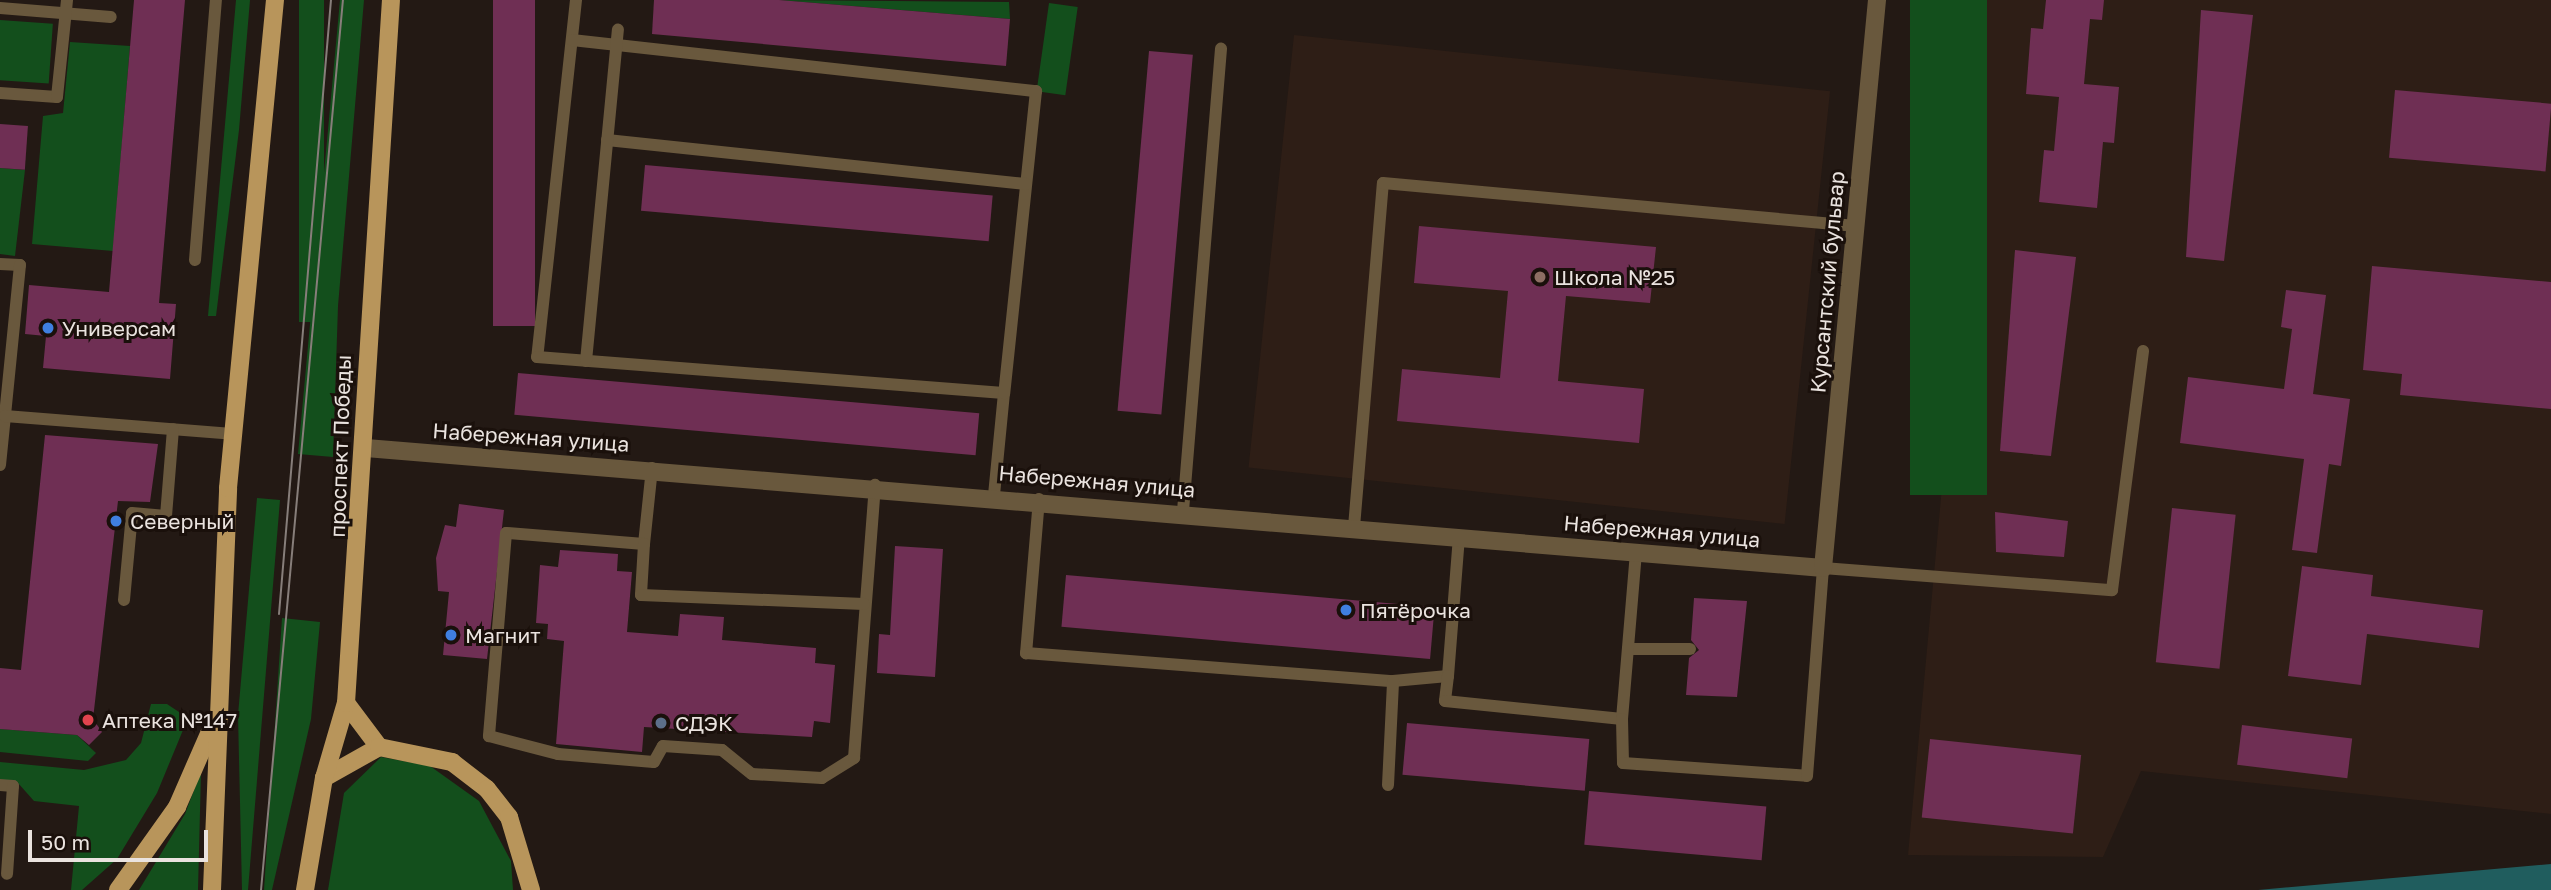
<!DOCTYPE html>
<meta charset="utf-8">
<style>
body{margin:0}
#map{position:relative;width:2551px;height:890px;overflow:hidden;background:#231914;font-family:"Golos Text",sans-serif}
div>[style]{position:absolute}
.built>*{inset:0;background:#2e1e16;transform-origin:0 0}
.green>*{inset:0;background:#134f1c;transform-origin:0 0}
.water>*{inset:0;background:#205d5e}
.building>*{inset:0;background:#6f2f54;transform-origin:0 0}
.lane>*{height:12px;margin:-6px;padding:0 6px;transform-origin:6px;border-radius:6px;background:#69583d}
.street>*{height:18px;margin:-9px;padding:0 9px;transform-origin:9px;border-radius:9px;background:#69583d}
.primary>*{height:18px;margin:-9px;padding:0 9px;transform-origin:9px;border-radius:9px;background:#b8955b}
.tram>*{height:2px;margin:-1px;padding:0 1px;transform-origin:1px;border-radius:1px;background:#877e7a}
.dots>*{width:19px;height:19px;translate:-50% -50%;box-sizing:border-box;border:4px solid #1a100b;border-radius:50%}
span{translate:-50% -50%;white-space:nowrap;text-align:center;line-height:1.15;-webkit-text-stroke:6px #1a100b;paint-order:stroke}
.poi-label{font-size:21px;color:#eae3df}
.left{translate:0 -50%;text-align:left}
.street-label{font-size:21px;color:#eae3df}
.scale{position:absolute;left:28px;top:830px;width:180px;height:32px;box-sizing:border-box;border:4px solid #eae3df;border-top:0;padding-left:9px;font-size:21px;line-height:24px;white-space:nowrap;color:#eae3df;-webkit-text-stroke:5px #1a100b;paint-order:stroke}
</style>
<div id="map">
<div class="built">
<i style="clip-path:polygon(1987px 0,2551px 0,2551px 814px,2141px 771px,2103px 857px,1908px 855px)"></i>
<i style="left:1294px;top:35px;width:539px;height:435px;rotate:6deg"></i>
</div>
<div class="green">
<i style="clip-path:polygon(236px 0,250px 0,239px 130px,216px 316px,208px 316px)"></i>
<i style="left:299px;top:0;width:25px;height:322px"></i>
<i style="clip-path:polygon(340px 0,364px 0,338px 306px,333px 457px,298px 454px)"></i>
<i style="clip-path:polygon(779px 0,1009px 2px,1010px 19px)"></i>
<i style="left:1910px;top:0;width:77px;height:495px"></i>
<i style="left:1049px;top:3px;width:29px;height:89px;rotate:8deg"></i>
<i style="left:0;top:20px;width:53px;height:60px;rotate:4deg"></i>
<i style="clip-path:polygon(70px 42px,130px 46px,113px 251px,32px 244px,43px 116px,63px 113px)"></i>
<i style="clip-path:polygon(0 168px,25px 170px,15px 256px,0 254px)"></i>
<i style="clip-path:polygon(257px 498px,280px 500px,248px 890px,242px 890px,238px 715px)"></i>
<i style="clip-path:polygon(282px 618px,320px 622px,311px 719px,272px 890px,264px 890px)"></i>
<i style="clip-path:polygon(151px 704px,167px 704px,188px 718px,157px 793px,117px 859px,82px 890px,71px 890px,79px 806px,34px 801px,18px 783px,0 782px,0 762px,84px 770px,126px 760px,141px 743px)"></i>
<i style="clip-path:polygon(0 729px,77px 735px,96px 753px,88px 761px,0 752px)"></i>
<i style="clip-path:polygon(381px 757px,430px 766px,479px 801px,511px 861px,513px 890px,328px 890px,344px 793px)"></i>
<i style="clip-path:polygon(201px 772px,198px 890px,139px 890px,185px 814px)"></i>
</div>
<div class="water">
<i style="clip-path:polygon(2551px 864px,2551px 890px,2258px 890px)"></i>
</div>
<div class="building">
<i style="clip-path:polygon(134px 0,185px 0,159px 303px,176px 304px,170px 379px,43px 368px,46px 336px,25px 334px,29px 285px,109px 292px)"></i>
<i style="left:493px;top:0;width:42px;height:326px"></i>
<i style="clip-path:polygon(654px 0,779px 0,1010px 19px,1006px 66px,652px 34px)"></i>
<i style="clip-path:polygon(2046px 0,2104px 0,2102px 20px,2090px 19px,2084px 84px,2119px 87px,2114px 143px,2103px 142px,2097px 208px,2039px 202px,2044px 150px,2054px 151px,2059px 97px,2026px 94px,2031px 28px,2043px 29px)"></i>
<i style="clip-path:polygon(2201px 10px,2253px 15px,2224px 261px,2186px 257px)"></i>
<i style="left:1149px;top:51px;width:44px;height:361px;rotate:5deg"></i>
<i style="left:2395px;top:90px;width:157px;height:68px;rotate:5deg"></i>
<i style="left:0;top:124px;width:28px;height:44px;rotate:4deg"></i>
<i style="left:645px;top:165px;width:349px;height:46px;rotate:5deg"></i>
<i style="clip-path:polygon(1419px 226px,1656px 247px,1650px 303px,1566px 296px,1558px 381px,1644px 389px,1639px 443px,1397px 421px,1402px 369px,1500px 378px,1508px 291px,1414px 283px)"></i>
<i style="clip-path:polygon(2015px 250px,2076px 257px,2051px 456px,2000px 451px)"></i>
<i style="clip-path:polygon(2372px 266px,2551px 282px,2551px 409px,2400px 395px,2402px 374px,2363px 370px)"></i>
<i style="clip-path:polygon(2286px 290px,2326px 295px,2313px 394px,2350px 399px,2341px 466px,2329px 464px,2317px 553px,2292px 550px,2304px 459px,2180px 443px,2188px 377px,2284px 389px,2292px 329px,2281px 327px)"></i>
<i style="left:518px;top:373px;width:463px;height:42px;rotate:5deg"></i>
<i style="clip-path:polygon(45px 435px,158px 444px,150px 502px,118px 501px,93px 719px,102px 732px,89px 745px,77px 735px,0 729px,0 668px,21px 670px)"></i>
<i style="clip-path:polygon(459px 504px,504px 510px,487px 659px,443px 655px,449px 592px,438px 591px,436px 558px,445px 525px,456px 527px)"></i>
<i style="left:2172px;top:508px;width:64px;height:155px;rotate:6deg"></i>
<i style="clip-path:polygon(1995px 512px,2068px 521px,2064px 557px,1996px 552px)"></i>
<i style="clip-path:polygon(895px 546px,943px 549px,935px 677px,877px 673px,879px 634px,890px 635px)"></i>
<i style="clip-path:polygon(560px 550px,618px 554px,617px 571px,632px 572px,627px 632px,678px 636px,680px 614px,724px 617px,722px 640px,816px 648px,815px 663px,835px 665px,830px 723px,814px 721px,812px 737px,644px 727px,642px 752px,556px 744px,564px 641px,547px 639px,548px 624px,536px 623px,540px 565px,558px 567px)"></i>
<i style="clip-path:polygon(2302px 566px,2373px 575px,2371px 596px,2483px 610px,2479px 648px,2367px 634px,2361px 685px,2288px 676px)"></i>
<i style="left:1066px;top:575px;width:370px;height:52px;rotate:5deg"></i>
<i style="clip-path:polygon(1694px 598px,1747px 601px,1737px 697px,1686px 695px,1689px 658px,1699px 650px,1691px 640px)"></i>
<i style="left:1407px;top:723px;width:183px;height:52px;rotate:5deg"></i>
<i style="left:2242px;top:725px;width:111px;height:40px;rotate:7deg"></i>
<i style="left:1930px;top:739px;width:152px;height:79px;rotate:6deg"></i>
<i style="left:1589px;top:791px;width:178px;height:54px;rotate:5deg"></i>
</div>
<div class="lane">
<i style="left:576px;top:0;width:359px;rotate:96.2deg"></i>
<i style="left:537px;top:357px;width:468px;rotate:4.4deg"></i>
<i style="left:1004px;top:393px;width:102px;rotate:95.6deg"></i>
<i style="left:0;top:8px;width:111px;rotate:4.6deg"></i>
<i style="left:572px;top:40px;width:467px;rotate:6.3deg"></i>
<i style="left:1036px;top:91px;width:304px;rotate:96deg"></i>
<i style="left:0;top:93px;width:57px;rotate:4deg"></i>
<i style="left:57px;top:97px;width:98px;rotate:-84.1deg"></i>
<i style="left:607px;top:140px;width:421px;rotate:6deg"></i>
<i style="left:195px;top:260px;width:261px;rotate:-85.4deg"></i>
<i style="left:0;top:264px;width:20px;rotate:3deg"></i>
<i style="left:20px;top:265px;width:152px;rotate:95.7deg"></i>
<i style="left:586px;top:361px;width:333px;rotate:-84.5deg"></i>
<i style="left:0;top:465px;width:49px;rotate:-84.2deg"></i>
<i style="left:5px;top:416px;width:228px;rotate:4.5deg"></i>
<i style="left:652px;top:468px;width:76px;rotate:96deg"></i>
<i style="left:644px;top:544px;width:138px;rotate:-175.4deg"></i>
<i style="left:506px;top:533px;width:204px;rotate:94.8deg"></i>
<i style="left:489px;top:736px;width:71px;rotate:14.6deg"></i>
<i style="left:558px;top:754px;width:96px;rotate:4.8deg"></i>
<i style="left:654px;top:762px;width:18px;rotate:-61deg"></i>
<i style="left:663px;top:746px;width:59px;rotate:3.9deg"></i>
<i style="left:722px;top:750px;width:38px;rotate:39deg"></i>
<i style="left:752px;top:774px;width:70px;rotate:3.3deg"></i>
<i style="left:822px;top:778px;width:38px;rotate:-32deg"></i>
<i style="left:854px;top:758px;width:274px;rotate:-85.6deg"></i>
<i style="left:1039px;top:499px;width:155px;rotate:94.8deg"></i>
<i style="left:1026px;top:653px;width:368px;rotate:4.4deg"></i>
<i style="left:1393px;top:681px;width:55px;rotate:-5.2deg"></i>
<i style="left:1448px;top:676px;width:140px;rotate:-85.5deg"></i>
<i style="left:1183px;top:511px;width:464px;rotate:-85.3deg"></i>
<i style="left:1354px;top:527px;width:345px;rotate:-85.2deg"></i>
<i style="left:1383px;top:183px;width:475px;rotate:5.2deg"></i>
<i style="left:644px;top:544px;width:51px;rotate:93.4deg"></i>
<i style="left:641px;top:595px;width:223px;rotate:2.3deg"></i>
<i style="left:124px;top:600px;width:87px;rotate:-84.7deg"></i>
<i style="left:132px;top:513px;width:34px;rotate:5deg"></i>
<i style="left:166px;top:516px;width:87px;rotate:-85.4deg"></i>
<i style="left:1628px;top:649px;width:62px"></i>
<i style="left:1448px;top:676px;width:25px;rotate:97deg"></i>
<i style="left:1445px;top:701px;width:178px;rotate:5.8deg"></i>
<i style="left:1622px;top:719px;width:167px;rotate:-85.2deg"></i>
<i style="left:1622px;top:719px;width:44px;rotate:88.7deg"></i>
<i style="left:1623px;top:763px;width:184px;rotate:4deg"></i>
<i style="left:1807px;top:776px;width:209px;rotate:-85.6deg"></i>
<i style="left:1823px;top:568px;width:290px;rotate:4.4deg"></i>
<i style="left:2112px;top:590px;width:241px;rotate:-82.6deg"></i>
<i style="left:0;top:785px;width:13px;rotate:4deg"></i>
<i style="left:13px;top:786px;width:88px;rotate:93.9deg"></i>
<i style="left:1388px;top:785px;width:104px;rotate:-87.2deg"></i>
</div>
<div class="street">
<i style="left:366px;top:448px;width:1462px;rotate:4.71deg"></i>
<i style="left:1823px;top:568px;width:571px;rotate:-84.57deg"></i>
</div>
<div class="primary">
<i style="left:346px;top:703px;width:55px;rotate:53.1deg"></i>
<i style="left:324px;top:778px;width:63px;rotate:-29.4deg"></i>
<i style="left:379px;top:747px;width:75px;rotate:11.6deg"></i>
<i style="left:452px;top:762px;width:44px;rotate:37.6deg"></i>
<i style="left:487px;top:789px;width:36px;rotate:52deg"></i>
<i style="left:509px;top:817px;width:76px;rotate:73.2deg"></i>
<i style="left:118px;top:890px;width:102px;rotate:-54.6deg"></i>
<i style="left:177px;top:807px;width:87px;rotate:-66.4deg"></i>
<i style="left:212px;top:890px;width:402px;rotate:-87.7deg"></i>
<i style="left:228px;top:488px;width:490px;rotate:-84.5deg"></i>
<i style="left:305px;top:890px;width:114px;rotate:-80.4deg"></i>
<i style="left:324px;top:778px;width:78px;rotate:-73.7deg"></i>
<i style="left:346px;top:703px;width:704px;rotate:-86.34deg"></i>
</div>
<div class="tram">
<i style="left:279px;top:614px;width:616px;rotate:-85.16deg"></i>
<i style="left:261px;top:890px;width:894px;rotate:-84.74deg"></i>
</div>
<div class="dots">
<i style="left:1540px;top:277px;background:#8d6e63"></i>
<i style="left:48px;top:328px;background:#3f7fe0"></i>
<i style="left:116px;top:521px;background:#3f7fe0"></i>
<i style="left:1346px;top:610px;background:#3f7fe0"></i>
<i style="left:451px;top:635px;background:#3f7fe0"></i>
<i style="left:88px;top:720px;background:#e0444e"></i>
<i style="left:661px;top:723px;background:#5c6f8a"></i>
</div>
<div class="poi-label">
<span class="left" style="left:1554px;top:277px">Школа №25</span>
<span class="left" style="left:62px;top:328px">Универсам</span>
<span class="left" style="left:130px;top:521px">Северный</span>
<span class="left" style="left:1360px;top:610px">Пятёрочка</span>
<span class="left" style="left:465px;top:635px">Магнит</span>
<span class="left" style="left:102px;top:720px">Аптека №147</span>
<span class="left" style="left:675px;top:723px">СДЭК</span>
</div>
<div class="street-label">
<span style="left:1827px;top:282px;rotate:-85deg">Курсантский бульвар</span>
<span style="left:531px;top:437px;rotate:4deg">Набережная улица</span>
<span style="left:340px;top:446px;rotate:-88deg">проспект Победы</span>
<span style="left:1097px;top:481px;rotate:5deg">Набережная улица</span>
<span style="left:1662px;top:531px;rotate:5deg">Набережная улица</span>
</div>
<div class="scale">50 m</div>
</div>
